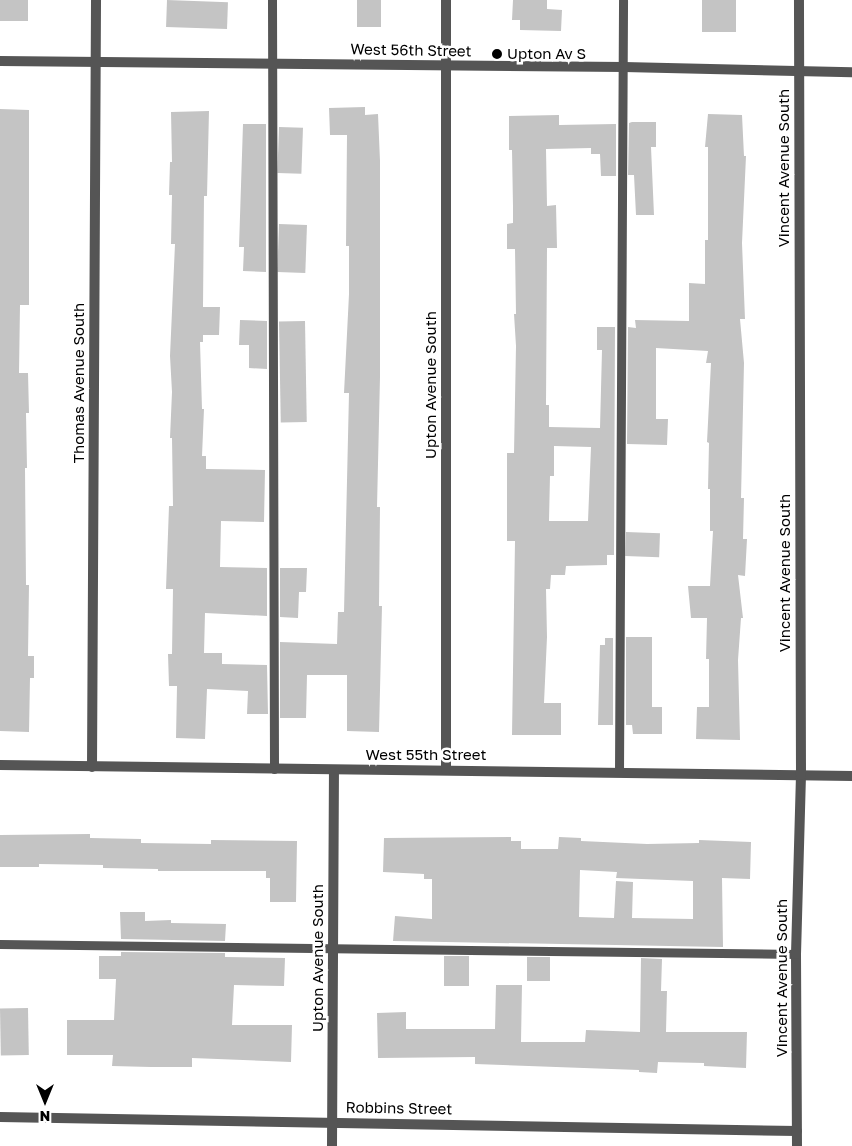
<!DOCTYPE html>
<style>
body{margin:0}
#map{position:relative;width:852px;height:1146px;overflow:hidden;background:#fff;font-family:"Golos Text",sans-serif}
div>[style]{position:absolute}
.building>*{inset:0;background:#c4c4c4;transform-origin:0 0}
.lane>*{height:9px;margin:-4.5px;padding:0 4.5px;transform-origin:4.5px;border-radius:4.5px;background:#555}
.street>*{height:10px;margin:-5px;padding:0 5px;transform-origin:5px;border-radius:5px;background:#555}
.dots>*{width:14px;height:14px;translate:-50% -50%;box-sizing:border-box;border:2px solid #fff;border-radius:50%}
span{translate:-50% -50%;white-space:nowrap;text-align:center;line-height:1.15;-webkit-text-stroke:5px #fff;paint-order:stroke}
.street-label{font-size:15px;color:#000}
.poi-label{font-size:15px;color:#000}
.left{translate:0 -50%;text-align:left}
.north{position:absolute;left:20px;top:1076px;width:50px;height:50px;-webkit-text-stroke:4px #fff;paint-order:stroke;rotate:180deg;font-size:14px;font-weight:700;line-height:20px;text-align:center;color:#000}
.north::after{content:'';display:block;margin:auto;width:18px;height:22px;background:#000;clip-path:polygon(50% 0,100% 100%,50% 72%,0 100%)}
</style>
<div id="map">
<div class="building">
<i style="left:0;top:0;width:28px;height:21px"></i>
<i style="left:167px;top:0;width:61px;height:27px;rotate:2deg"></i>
<i style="left:357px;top:0;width:24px;height:27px"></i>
<i style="clip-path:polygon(513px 0,547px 0,547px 9px,562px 10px,561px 31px,520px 30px,520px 20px,512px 20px)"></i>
<i style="left:702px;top:0;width:34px;height:32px"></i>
<i style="clip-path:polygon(365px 107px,365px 115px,378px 114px,380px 161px,380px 377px,377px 507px,380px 507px,379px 606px,382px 606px,379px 732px,347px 731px,347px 675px,307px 675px,306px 718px,280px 718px,280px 642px,337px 644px,338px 612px,344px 612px,349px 393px,344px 393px,349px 294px,349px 246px,346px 246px,347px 135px,330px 135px,329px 108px)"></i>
<i style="clip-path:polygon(0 109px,29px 110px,29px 305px,20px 305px,19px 373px,28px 373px,29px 413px,26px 413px,27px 468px,25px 468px,26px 585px,29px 585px,28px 656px,34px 656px,34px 678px,30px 678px,29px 732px,0 731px)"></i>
<i style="clip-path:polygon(209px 111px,207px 196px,204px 196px,203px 307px,220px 307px,219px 335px,203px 335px,203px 342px,200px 342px,202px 409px,204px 409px,202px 456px,206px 456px,206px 469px,265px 470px,264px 522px,221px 521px,220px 567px,267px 568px,267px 616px,205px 613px,204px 653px,222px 653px,222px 664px,267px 665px,268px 714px,247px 714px,248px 691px,207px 689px,205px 739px,176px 738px,177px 686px,169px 686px,168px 654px,172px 654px,173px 589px,166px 589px,169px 506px,173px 506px,172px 438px,170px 438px,172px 392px,170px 356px,175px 244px,171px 244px,172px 195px,169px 195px,170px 162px,172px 162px,171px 112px)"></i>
<i style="clip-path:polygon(708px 114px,742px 115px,744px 156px,746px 156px,742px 243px,745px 319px,740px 319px,744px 363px,741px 498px,744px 498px,743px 539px,747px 539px,745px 576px,738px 575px,743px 618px,741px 618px,738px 660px,740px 740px,696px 739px,697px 707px,709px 707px,709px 659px,706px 659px,707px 618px,691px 618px,688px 586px,710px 586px,713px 531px,710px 531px,710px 489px,708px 489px,709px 443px,707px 442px,711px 363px,706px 363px,708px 351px,656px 348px,656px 419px,668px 419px,667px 445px,627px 444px,628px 327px,636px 328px,635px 320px,689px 321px,689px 283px,705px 284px,705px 240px,708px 240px,708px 147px,705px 147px)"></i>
<i style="clip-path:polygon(evenodd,559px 115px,559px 125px,616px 124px,616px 176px,601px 176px,600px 154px,591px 154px,591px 148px,546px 149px,547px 206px,556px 205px,557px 248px,547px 248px,546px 405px,549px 405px,549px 427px,600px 428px,602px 350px,597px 350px,597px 327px,615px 327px,614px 555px,607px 555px,607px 565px,566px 566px,565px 575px,551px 575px,550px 589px,546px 589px,547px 637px,544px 703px,561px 703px,561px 735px,512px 735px,515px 541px,507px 541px,507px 453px,514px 453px,516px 346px,514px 314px,516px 314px,515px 249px,507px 249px,507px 224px,513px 223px,513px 207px,512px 150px,509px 150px,509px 116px,559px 115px,554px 446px,591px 447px,588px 521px,549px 521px,550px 476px,554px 476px,554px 446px)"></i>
<i style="clip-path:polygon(632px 122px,656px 122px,656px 147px,651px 147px,654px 215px,636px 215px,634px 175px,628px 175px,629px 123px)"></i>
<i style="clip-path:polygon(243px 124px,266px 124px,266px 272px,243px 271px,244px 247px,239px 247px)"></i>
<i style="left:279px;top:127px;width:24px;height:46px;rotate:2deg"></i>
<i style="left:279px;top:224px;width:28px;height:48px;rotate:2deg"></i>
<i style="clip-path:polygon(240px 320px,267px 321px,267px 369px,249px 368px,249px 345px,239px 345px)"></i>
<i style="left:305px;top:321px;width:101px;height:26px;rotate:89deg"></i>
<i style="left:626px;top:532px;width:34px;height:24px;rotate:2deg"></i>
<i style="clip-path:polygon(280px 568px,307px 568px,306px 592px,299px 592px,298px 618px,280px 617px)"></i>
<i style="clip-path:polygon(626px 637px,652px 637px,652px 707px,662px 707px,662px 734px,633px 734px,632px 725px,626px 725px)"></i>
<i style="clip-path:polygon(605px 638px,613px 638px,613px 725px,598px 725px,600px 645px,605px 645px)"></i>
<i style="clip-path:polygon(90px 834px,90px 838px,141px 839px,141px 843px,211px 844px,211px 840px,297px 841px,296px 902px,270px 902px,270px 878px,266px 878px,266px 871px,158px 871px,158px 869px,103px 868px,103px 865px,39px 864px,39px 867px,0 867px,0 835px)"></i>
<i style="clip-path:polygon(evenodd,511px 837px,511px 841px,521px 841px,521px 849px,558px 849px,559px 837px,581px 838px,581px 841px,647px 844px,699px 843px,699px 840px,751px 842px,750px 879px,722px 878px,723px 947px,393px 941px,395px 916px,432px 919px,432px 879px,424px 879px,424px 874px,383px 872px,384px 838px,511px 837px,580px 870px,617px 872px,616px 878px,693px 881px,693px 919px,632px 918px,633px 882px,616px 881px,614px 918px,579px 917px,580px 870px)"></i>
<i style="clip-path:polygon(120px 912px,145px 912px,145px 921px,171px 920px,171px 923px,226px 924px,225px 941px,121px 939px)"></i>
<i style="clip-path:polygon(121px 952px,225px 953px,225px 957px,285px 958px,284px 986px,234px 985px,232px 1025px,292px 1025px,291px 1062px,192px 1058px,192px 1067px,151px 1067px,112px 1066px,113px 1055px,67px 1055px,67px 1020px,114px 1020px,116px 979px,99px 979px,99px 956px,121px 956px)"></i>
<i style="left:444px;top:956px;width:25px;height:30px"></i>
<i style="left:527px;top:957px;width:23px;height:24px"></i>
<i style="clip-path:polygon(641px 958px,662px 959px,661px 991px,667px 991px,666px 1032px,747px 1032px,746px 1068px,704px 1066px,704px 1063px,658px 1062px,657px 1073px,639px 1072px,639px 1070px,475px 1064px,475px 1057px,378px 1058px,377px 1013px,406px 1012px,406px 1029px,495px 1029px,496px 985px,522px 985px,521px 1042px,585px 1042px,586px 1030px,640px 1032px)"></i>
<i style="left:28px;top:1008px;width:47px;height:28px;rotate:89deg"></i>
</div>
<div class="lane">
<i style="left:272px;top:0;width:769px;rotate:89.85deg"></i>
<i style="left:619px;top:772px;width:772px;rotate:-89.7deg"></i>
<i style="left:0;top:944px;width:796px;rotate:0.72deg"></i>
</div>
<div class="street">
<i style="left:0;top:61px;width:624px;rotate:0.55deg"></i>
<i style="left:624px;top:67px;width:228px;rotate:1.3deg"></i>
<i style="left:0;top:765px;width:852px;rotate:0.74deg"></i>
<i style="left:92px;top:767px;width:767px;rotate:-89.7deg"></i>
<i style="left:446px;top:770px;width:770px;rotate:-90deg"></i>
<i style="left:0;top:1117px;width:797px;rotate:1.01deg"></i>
<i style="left:332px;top:1146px;width:376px;rotate:-89.7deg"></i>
<i style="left:797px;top:1146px;width:192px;rotate:-90.3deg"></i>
<i style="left:796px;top:954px;width:179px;rotate:-88.4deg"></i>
<i style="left:801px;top:775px;width:775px;rotate:-90.15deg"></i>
</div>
<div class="dots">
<i style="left:497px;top:54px;background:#000"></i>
</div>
<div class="street-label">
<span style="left:411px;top:50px;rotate:1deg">West 56th Street</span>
<span style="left:784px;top:168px;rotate:-90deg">Vincent Avenue South</span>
<span style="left:79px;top:383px;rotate:-90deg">Thomas Avenue South</span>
<span style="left:431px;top:385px;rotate:-90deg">Upton Avenue South</span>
<span style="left:785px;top:573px;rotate:-90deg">Vincent Avenue South</span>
<span style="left:426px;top:755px">West 55th Street</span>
<span style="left:318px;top:958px;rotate:-90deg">Upton Avenue South</span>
<span style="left:782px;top:978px;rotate:-90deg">Vincent Avenue South</span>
<span style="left:399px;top:1108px;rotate:1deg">Robbins Street</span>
</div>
<div class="poi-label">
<span class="left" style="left:507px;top:54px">Upton Av S</span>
</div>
<div class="north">N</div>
</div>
